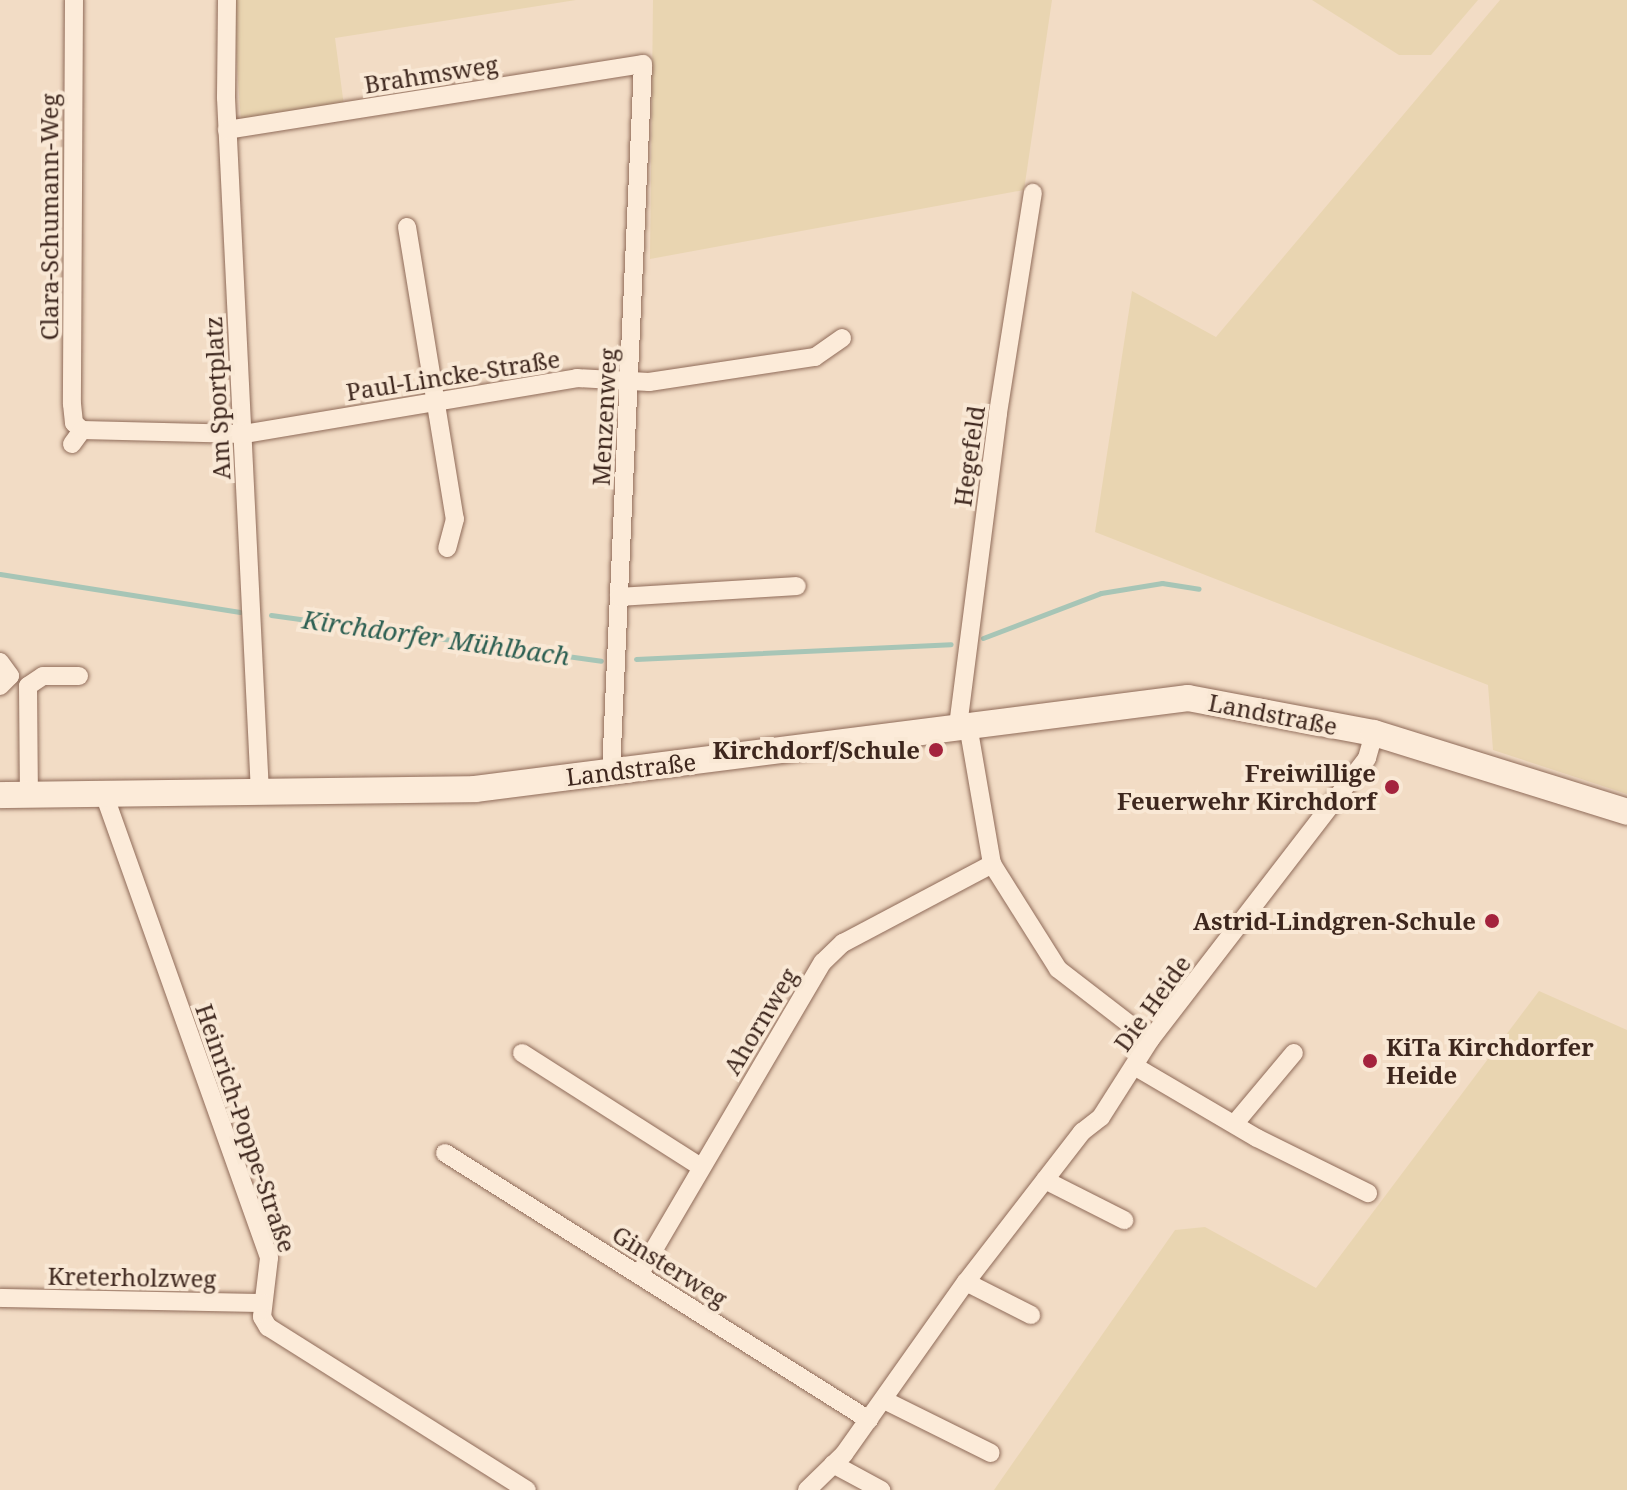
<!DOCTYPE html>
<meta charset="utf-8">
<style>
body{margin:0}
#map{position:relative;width:1627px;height:1490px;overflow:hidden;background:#f2dcc5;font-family:"Noto Serif",serif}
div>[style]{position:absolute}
.farmland>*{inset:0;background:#e9d5b1}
.stream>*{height:5px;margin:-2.5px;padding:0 2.5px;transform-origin:2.5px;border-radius:2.5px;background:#a7c5b6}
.roads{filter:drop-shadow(0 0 2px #8f6b59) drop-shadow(0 0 2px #8f6b59)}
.street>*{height:18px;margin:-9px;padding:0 9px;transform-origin:9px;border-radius:9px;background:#fcebd9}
.secondary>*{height:26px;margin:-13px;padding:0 13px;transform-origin:13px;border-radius:13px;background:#fcebd9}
.dots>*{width:22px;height:22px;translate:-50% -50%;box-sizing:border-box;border:4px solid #f9e8d5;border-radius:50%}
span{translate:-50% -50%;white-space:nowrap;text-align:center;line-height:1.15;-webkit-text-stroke:8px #f9e8d5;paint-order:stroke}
.street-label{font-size:24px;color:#3e271e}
.poi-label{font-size:24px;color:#3e271e;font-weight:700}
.right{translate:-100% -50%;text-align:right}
.left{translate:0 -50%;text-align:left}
.water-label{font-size:26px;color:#2c5f52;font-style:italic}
</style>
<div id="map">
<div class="farmland">
<i style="clip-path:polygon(232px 0,576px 0,335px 38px,344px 106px,241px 121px)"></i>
<i style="clip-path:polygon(653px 0,1052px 0,1024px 190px,650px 259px)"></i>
<i style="clip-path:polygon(1312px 0,1478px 0,1431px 55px,1399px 55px)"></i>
<i style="clip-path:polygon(1500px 0,1627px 0,1627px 794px,1493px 750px,1488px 685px,1095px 532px,1132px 291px,1216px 337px)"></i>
<i style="clip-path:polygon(1539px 991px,1627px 1030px,1627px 1490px,994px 1490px,1175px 1230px,1205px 1227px,1316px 1288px)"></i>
</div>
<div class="stream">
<i style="left:0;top:574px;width:243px;rotate:9deg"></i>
<i style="left:271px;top:615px;width:333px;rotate:7.9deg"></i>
<i style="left:983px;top:638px;width:126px;rotate:-20.9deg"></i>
<i style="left:1101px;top:593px;width:62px;rotate:-9.3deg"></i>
<i style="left:1162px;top:583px;width:37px;rotate:9deg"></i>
<i style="left:636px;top:659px;width:315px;rotate:-2.7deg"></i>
</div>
<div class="roads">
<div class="street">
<i style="left:74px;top:0;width:404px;rotate:90.3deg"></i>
<i style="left:72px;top:404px;width:19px;rotate:84deg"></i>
<i style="left:74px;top:423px;width:11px;rotate:41deg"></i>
<i style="left:227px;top:0;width:98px;rotate:90.6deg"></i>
<i style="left:226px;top:98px;width:696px;rotate:87.2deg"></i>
<i style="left:227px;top:130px;width:421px;rotate:-9deg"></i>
<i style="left:643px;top:64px;width:709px;rotate:92.59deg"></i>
<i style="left:407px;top:227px;width:296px;rotate:80.7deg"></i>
<i style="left:455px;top:519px;width:30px;rotate:105deg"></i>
<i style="left:72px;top:444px;width:17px;rotate:-54deg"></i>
<i style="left:82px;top:430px;width:162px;rotate:1.4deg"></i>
<i style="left:244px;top:434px;width:338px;rotate:-9.5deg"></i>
<i style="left:577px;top:378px;width:72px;rotate:3.2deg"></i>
<i style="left:649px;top:382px;width:168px;rotate:-8.6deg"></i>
<i style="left:815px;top:357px;width:33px;rotate:-35deg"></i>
<i style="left:619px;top:597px;width:178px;rotate:-3.5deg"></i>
<i style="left:0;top:662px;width:17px;rotate:54deg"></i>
<i style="left:10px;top:676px;width:14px;rotate:135deg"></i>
<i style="left:28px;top:686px;width:108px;rotate:89.5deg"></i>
<i style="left:28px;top:686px;width:18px;rotate:-34deg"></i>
<i style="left:43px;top:676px;width:36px"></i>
<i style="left:968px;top:725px;width:141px;rotate:80.2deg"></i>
<i style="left:992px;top:864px;width:124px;rotate:57.8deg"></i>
<i style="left:1058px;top:969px;width:116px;rotate:37.7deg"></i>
<i style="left:958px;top:726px;width:316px;rotate:-82.7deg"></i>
<i style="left:998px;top:413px;width:223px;rotate:-81deg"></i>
<i style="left:104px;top:794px;width:492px;rotate:70.4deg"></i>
<i style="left:269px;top:1258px;width:59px;rotate:96.8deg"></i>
<i style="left:262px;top:1317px;width:12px;rotate:59deg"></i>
<i style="left:268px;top:1327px;width:306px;rotate:32.2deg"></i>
<i style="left:522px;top:1053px;width:212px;rotate:32.5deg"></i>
<i style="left:1136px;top:1067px;width:140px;rotate:30.4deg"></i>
<i style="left:1257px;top:1138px;width:124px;rotate:26.4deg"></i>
<i style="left:1236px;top:1122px;width:90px;rotate:-50deg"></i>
<i style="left:445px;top:1153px;width:501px;rotate:32.2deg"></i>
<i style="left:1045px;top:1180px;width:89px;rotate:26.9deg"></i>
<i style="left:639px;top:1275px;width:363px;rotate:-59.6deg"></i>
<i style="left:823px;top:962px;width:28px;rotate:-44deg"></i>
<i style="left:843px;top:943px;width:169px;rotate:-27.9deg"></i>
<i style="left:966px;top:1282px;width:73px;rotate:26.9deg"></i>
<i style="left:0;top:1298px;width:263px;rotate:1.1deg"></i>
<i style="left:884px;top:1400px;width:119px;rotate:26.4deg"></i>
<i style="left:833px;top:1464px;width:55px;rotate:28.4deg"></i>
<i style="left:807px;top:1490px;width:52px;rotate:-44.2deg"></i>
<i style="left:844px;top:1454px;width:211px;rotate:-54.7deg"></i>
<i style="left:966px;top:1282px;width:190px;rotate:-52.3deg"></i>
<i style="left:1082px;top:1132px;width:24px;rotate:-38deg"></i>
<i style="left:1101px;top:1117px;width:91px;rotate:-57.5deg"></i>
<i style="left:1150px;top:1040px;width:356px;rotate:-52.4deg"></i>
<i style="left:1367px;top:758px;width:26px;rotate:-74deg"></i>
</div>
<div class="secondary">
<i style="left:0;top:795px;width:475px;rotate:-0.7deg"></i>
<i style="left:475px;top:789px;width:719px;rotate:-7.27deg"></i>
<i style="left:1188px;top:698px;width:189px;rotate:10.7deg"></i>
<i style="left:1374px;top:733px;width:265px;rotate:17.3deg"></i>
</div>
</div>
<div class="dots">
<i style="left:936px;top:750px;background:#a4233d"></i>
<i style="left:1392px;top:787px;background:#a4233d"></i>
<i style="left:1492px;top:921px;background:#a4233d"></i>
<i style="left:1370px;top:1061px;background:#a4233d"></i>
</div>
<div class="street-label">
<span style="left:431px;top:74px;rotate:-9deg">Brahmsweg</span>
<span style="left:49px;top:217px;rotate:-90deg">Clara-Schumann-Weg</span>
<span style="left:453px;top:375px;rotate:-9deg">Paul-Lincke-Straße</span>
<span style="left:217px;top:398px;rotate:-93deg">Am Sportplatz</span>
<span style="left:604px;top:417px;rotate:-87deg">Menzenweg</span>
<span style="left:969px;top:456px;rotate:-82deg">Hegefeld</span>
<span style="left:1273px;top:714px;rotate:11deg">Landstraße</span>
<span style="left:631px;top:769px;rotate:-7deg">Landstraße</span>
<span style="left:1152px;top:1003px;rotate:-54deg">Die Heide</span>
<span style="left:760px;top:1021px;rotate:-59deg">Ahornweg</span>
<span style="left:246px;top:1128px;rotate:71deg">Heinrich-Poppe-Straße</span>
<span style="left:670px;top:1266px;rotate:32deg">Ginsterweg</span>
<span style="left:132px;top:1277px;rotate:1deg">Kreterholzweg</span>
</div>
<div class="poi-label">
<span class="right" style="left:920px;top:750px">Kirchdorf/Schule</span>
<span class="right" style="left:1376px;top:787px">Freiwillige<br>Feuerwehr Kirchdorf</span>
<span class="right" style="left:1476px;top:921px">Astrid-Lindgren-Schule</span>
<span class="left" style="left:1386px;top:1061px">KiTa Kirchdorfer<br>Heide</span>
</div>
<div class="water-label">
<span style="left:436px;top:638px;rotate:8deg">Kirchdorfer Mühlbach</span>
</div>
</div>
